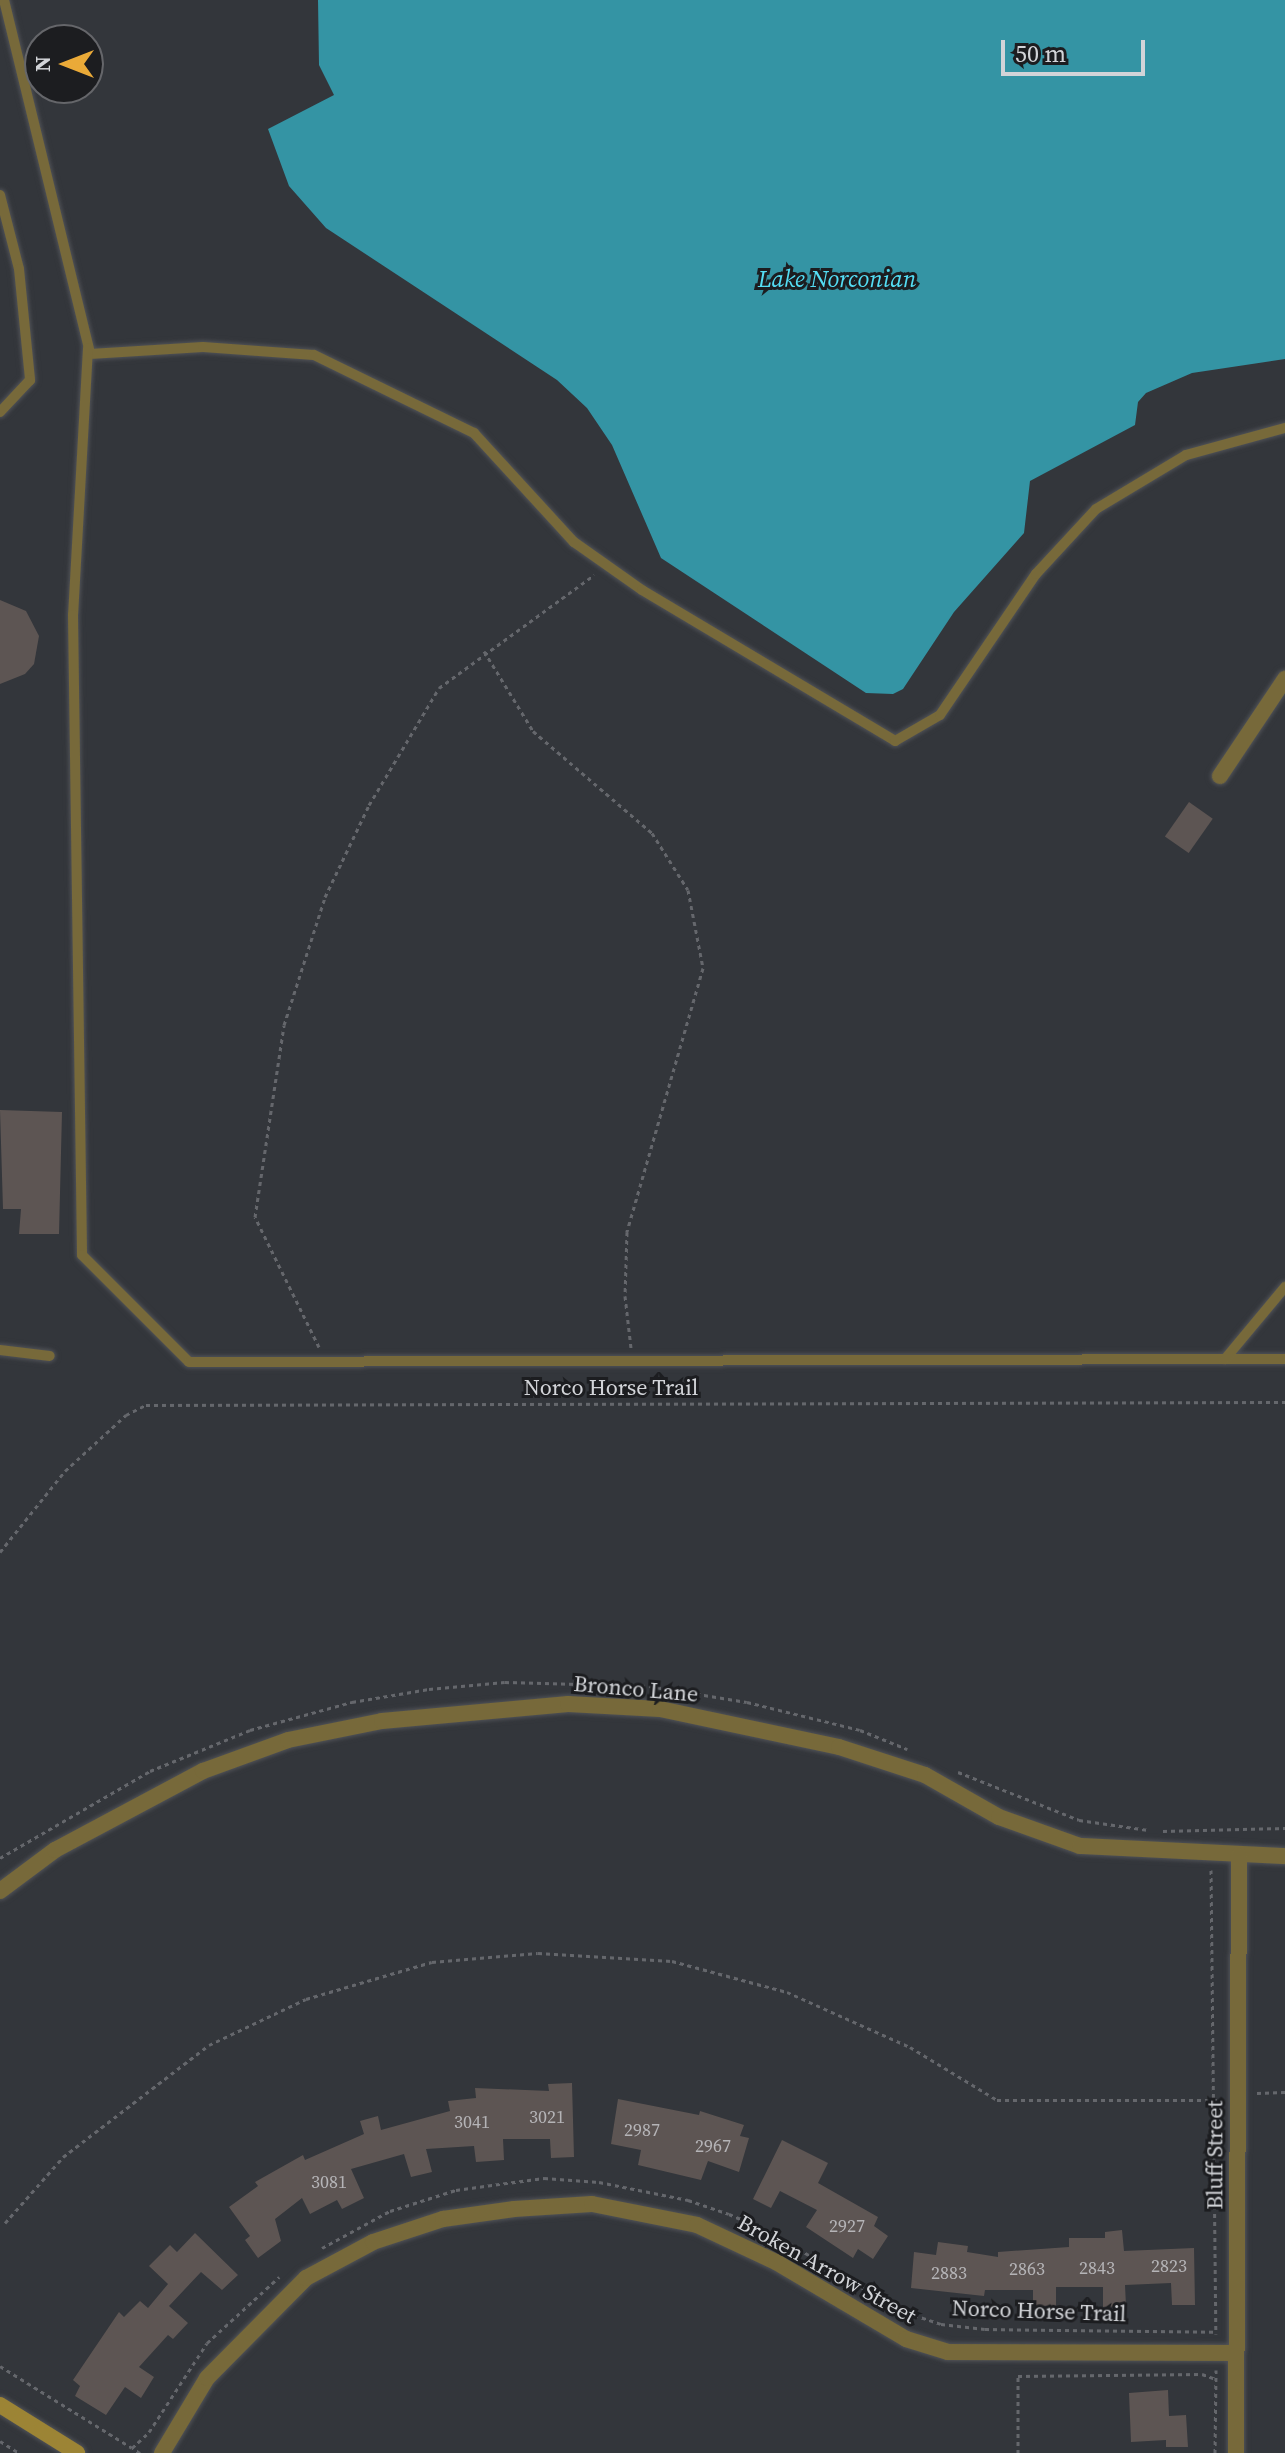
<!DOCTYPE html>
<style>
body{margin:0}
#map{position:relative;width:1285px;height:2453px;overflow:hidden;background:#33363b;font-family:"Source Serif 4",serif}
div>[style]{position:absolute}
.water>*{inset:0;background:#3494a4}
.building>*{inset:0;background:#5d5553;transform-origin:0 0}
.path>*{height:3px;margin-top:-1.5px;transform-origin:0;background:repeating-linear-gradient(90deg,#65676c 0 4px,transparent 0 8px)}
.roads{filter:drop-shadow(0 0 2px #505257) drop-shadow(0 0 2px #505257)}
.lane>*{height:10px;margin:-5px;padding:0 5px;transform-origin:5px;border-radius:5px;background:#77693a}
.street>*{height:16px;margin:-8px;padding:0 8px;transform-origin:8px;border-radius:8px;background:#77693a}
.secondary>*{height:16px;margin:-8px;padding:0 8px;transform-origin:8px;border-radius:8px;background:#9c8435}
span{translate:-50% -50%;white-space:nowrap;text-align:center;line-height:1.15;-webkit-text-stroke:6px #1c1d20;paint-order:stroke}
.number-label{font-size:18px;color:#b5b4b7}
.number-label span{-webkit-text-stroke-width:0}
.street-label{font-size:22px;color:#d2d4d8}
.water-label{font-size:24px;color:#54ddf4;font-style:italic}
.north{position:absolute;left:24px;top:24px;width:80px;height:80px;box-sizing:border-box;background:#1c1d20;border:2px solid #65666a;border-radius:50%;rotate:270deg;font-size:22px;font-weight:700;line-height:32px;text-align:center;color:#d2d4d8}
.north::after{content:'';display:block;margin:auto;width:28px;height:36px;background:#eaaa38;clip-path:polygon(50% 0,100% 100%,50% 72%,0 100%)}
.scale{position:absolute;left:1001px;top:40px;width:144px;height:36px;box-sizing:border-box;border:4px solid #d2d4d8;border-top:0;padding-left:10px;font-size:24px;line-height:28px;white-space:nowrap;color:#d2d4d8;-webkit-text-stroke:6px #1c1d20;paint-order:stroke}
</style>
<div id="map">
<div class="water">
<i style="clip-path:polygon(318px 0,1285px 0,1285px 359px,1192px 373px,1146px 393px,1138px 402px,1135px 425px,1030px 481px,1024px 533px,954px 612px,903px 689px,893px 694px,866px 693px,661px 558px,612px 445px,587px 408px,557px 380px,326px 228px,289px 186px,268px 129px,334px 95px,319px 65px)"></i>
</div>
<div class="building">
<i style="clip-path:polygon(0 600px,26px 611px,39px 636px,34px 664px,25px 674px,0 684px)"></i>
<i style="left:1189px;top:802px;width:29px;height:42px;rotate:35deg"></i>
<i style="clip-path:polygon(0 1110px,62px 1112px,59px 1234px,19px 1234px,21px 1209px,3px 1209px)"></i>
<i style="clip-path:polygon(572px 2083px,574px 2157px,551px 2158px,550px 2139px,503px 2139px,504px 2160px,476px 2162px,474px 2146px,426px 2149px,432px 2172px,411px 2177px,404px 2154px,351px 2169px,364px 2198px,342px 2209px,337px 2200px,310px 2214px,302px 2198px,275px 2219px,281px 2241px,258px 2258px,245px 2240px,250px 2236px,229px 2207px,258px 2186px,255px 2182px,303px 2155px,305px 2160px,364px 2134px,360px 2121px,378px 2116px,381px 2130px,450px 2111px,448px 2101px,476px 2098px,475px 2088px,549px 2091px,548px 2084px)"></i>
<i style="clip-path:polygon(618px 2099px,699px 2115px,700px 2111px,744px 2125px,740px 2136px,749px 2138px,739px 2172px,708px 2161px,701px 2180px,638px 2165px,641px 2150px,611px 2144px)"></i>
<i style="clip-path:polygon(782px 2140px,828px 2163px,818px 2183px,878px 2217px,874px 2226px,888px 2236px,873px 2259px,858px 2249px,853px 2258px,806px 2227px,817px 2210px,780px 2191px,771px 2208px,753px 2199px)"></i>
<i style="clip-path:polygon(1122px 2230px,1124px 2251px,1194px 2248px,1195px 2305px,1172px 2305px,1171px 2283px,1125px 2285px,1126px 2306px,1103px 2307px,1103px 2287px,1056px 2287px,1056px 2306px,1033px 2306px,1033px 2290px,985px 2290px,984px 2296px,911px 2288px,914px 2252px,936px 2255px,938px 2242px,968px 2246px,967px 2252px,998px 2257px,998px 2252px,1069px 2247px,1069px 2238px,1105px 2238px,1105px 2232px)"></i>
<i style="clip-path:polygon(195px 2233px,238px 2275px,222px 2290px,201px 2272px,169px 2306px,188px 2323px,173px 2339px,168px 2335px,139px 2367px,154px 2377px,141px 2398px,125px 2387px,106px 2415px,75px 2396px,80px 2386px,73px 2380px,119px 2312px,124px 2317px,140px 2301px,148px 2308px,168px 2284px,149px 2266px,170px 2245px,177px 2252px)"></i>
<i style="clip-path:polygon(1168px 2390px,1169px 2416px,1186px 2415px,1188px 2447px,1166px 2447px,1166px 2440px,1131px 2442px,1129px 2393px)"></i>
</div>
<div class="path">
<i style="left:484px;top:651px;width:94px;rotate:58.5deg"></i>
<i style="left:533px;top:731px;width:157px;rotate:40.6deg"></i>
<i style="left:652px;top:833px;width:67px;rotate:57.7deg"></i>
<i style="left:688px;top:890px;width:79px;rotate:79.1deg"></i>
<i style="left:703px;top:968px;width:275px;rotate:106.1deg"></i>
<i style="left:627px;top:1232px;width:64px;rotate:91.8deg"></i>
<i style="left:625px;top:1296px;width:52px;rotate:83.4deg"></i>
<i style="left:319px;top:1347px;width:145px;rotate:-116.2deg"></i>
<i style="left:255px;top:1217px;width:194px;rotate:-81.4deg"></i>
<i style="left:284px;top:1025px;width:134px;rotate:-72.2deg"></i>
<i style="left:325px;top:897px;width:102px;rotate:-64.4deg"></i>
<i style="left:369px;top:805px;width:136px;rotate:-59.1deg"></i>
<i style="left:439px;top:688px;width:192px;rotate:-36.1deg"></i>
<i style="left:0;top:1552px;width:104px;rotate:-51.3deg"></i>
<i style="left:65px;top:1471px;width:83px;rotate:-42.6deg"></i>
<i style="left:126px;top:1415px;width:22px;rotate:-27deg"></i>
<i style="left:146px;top:1405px;width:1139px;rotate:-0.15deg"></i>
<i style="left:958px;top:1772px;width:130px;rotate:21.6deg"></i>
<i style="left:1079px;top:1820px;width:70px;rotate:8.2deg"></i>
<i style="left:1163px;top:1831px;width:122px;rotate:-1.4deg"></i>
<i style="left:0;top:1858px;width:173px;rotate:-30.1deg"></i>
<i style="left:150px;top:1771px;width:108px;rotate:-22.3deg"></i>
<i style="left:250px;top:1730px;width:106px;rotate:-15.4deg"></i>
<i style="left:352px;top:1702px;width:78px;rotate:-9.6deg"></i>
<i style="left:429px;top:1689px;width:76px;rotate:-5.3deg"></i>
<i style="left:505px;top:1682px;width:144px;rotate:1.6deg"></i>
<i style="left:649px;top:1686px;width:99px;rotate:9.3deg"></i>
<i style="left:747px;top:1702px;width:116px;rotate:13.9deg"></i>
<i style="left:860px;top:1730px;width:51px;rotate:22deg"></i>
<i style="left:1211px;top:1870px;width:464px;rotate:89.4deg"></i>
<i style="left:1257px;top:2093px;width:28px;rotate:-2deg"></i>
<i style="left:5px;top:2223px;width:88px;rotate:-48.7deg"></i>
<i style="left:63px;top:2157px;width:184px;rotate:-37.5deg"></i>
<i style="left:209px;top:2045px;width:107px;rotate:-25.4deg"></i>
<i style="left:306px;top:1999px;width:131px;rotate:-16.4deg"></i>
<i style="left:432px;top:1962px;width:106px;rotate:-4.9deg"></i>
<i style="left:538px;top:1953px;width:134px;rotate:3.4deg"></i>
<i style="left:672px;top:1961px;width:119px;rotate:15.1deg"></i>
<i style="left:787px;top:1992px;width:135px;rotate:24.1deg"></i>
<i style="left:910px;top:2047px;width:102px;rotate:31.3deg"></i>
<i style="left:997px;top:2100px;width:225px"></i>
<i style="left:322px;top:2248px;width:77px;rotate:-28.6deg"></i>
<i style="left:390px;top:2211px;width:69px;rotate:-17.7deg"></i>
<i style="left:456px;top:2190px;width:89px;rotate:-7.8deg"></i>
<i style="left:544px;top:2178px;width:55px;rotate:4.2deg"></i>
<i style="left:599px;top:2182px;width:91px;rotate:11.4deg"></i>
<i style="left:688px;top:2200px;width:43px;rotate:18.9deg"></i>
<i style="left:729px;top:2214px;width:46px;rotate:23.2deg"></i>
<i style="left:771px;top:2232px;width:150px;rotate:31.4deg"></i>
<i style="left:899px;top:2310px;width:44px;rotate:18.4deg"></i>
<i style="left:941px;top:2324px;width:44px;rotate:6.5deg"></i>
<i style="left:985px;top:2329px;width:231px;rotate:0.7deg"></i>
<i style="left:0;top:2366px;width:155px;rotate:31.8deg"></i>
<i style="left:0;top:2441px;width:22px;rotate:32deg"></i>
<i style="left:140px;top:2453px;width:9px;rotate:-148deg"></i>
<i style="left:132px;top:2448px;width:23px;rotate:-43deg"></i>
<i style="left:149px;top:2432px;width:106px;rotate:-56.9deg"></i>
<i style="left:207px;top:2343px;width:98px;rotate:-42.5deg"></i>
<i style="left:1018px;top:2453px;width:77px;rotate:-90deg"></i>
<i style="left:1018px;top:2376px;width:184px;rotate:-0.6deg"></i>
<i style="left:1202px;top:2374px;width:15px;rotate:20deg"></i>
<i style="left:1215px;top:2453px;width:83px;rotate:-89.3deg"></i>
</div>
<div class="roads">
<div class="lane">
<i style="left:4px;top:0;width:364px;rotate:76.3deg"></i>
<i style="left:90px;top:354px;width:113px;rotate:-3.5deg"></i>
<i style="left:203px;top:347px;width:111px;rotate:4.1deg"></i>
<i style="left:314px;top:355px;width:178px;rotate:26deg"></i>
<i style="left:474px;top:433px;width:148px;rotate:47.5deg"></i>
<i style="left:574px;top:542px;width:83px;rotate:35.2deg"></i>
<i style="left:642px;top:590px;width:295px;rotate:30.8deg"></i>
<i style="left:895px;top:741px;width:52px;rotate:-30deg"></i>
<i style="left:940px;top:715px;width:171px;rotate:-55.8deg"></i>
<i style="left:1036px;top:574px;width:88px;rotate:-47.3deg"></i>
<i style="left:1096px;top:509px;width:105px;rotate:-31deg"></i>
<i style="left:1186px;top:455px;width:103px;rotate:-15.3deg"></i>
<i style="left:0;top:195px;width:76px;rotate:75.6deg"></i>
<i style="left:19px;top:269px;width:112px;rotate:84.3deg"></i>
<i style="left:30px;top:380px;width:44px;rotate:133.2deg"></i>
<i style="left:88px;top:348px;width:267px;rotate:93.2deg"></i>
<i style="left:73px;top:615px;width:640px;rotate:89.19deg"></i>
<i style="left:82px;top:1255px;width:151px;rotate:45deg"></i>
<i style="left:189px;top:1362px;width:1096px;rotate:-0.16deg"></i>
<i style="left:0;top:1350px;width:50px;rotate:6.8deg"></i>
<i style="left:1225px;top:1359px;width:94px;rotate:-50.2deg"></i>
</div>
<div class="street">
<i style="left:1220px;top:776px;width:117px;rotate:-56.2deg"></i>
<i style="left:0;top:1891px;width:69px;rotate:-36.7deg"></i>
<i style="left:55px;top:1850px;width:168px;rotate:-28.1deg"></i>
<i style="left:203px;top:1771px;width:90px;rotate:-20deg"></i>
<i style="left:288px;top:1740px;width:96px;rotate:-11.4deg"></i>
<i style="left:382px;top:1721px;width:187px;rotate:-5.2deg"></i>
<i style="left:568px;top:1704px;width:92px;rotate:3.1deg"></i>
<i style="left:660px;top:1709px;width:183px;rotate:12deg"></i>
<i style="left:839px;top:1747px;width:90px;rotate:18deg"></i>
<i style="left:925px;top:1775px;width:85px;rotate:29.6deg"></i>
<i style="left:999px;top:1817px;width:86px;rotate:19.7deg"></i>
<i style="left:1080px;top:1846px;width:205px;rotate:2.8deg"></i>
<i style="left:162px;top:2453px;width:87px;rotate:-59deg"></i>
<i style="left:207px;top:2378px;width:141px;rotate:-45.3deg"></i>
<i style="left:306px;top:2278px;width:76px;rotate:-28.2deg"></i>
<i style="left:373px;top:2242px;width:74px;rotate:-18.2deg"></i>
<i style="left:443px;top:2219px;width:72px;rotate:-8deg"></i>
<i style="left:514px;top:2209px;width:78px;rotate:-3.7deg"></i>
<i style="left:592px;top:2204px;width:107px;rotate:11.3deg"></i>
<i style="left:697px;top:2225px;width:87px;rotate:25.1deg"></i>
<i style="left:776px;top:2262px;width:151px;rotate:30.6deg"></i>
<i style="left:906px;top:2339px;width:44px;rotate:17.2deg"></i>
<i style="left:948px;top:2352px;width:288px;rotate:0.2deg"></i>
<i style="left:1236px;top:2453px;width:597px;rotate:-89.71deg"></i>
</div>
<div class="secondary">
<i style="left:0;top:2405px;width:91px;rotate:31.9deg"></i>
</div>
</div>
<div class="number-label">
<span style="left:547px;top:2117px">3021</span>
<span style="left:472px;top:2122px">3041</span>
<span style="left:642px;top:2130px">2987</span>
<span style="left:713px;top:2146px">2967</span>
<span style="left:329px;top:2182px">3081</span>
<span style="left:847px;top:2226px">2927</span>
<span style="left:1169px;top:2266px">2823</span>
<span style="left:1097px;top:2268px">2843</span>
<span style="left:1027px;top:2269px">2863</span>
<span style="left:949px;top:2273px">2883</span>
</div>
<div class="street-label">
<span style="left:611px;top:1388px">Norco Horse Trail</span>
<span style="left:636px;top:1689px;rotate:5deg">Bronco Lane</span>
<span style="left:1215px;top:2155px;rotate:-90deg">Bluff Street</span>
<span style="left:827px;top:2269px;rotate:29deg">Broken Arrow Street</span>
<span style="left:1039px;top:2311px;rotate:2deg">Norco Horse Trail</span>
</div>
<div class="water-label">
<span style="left:837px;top:279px">Lake Norconian</span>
</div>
<div class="north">N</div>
<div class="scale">50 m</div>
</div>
